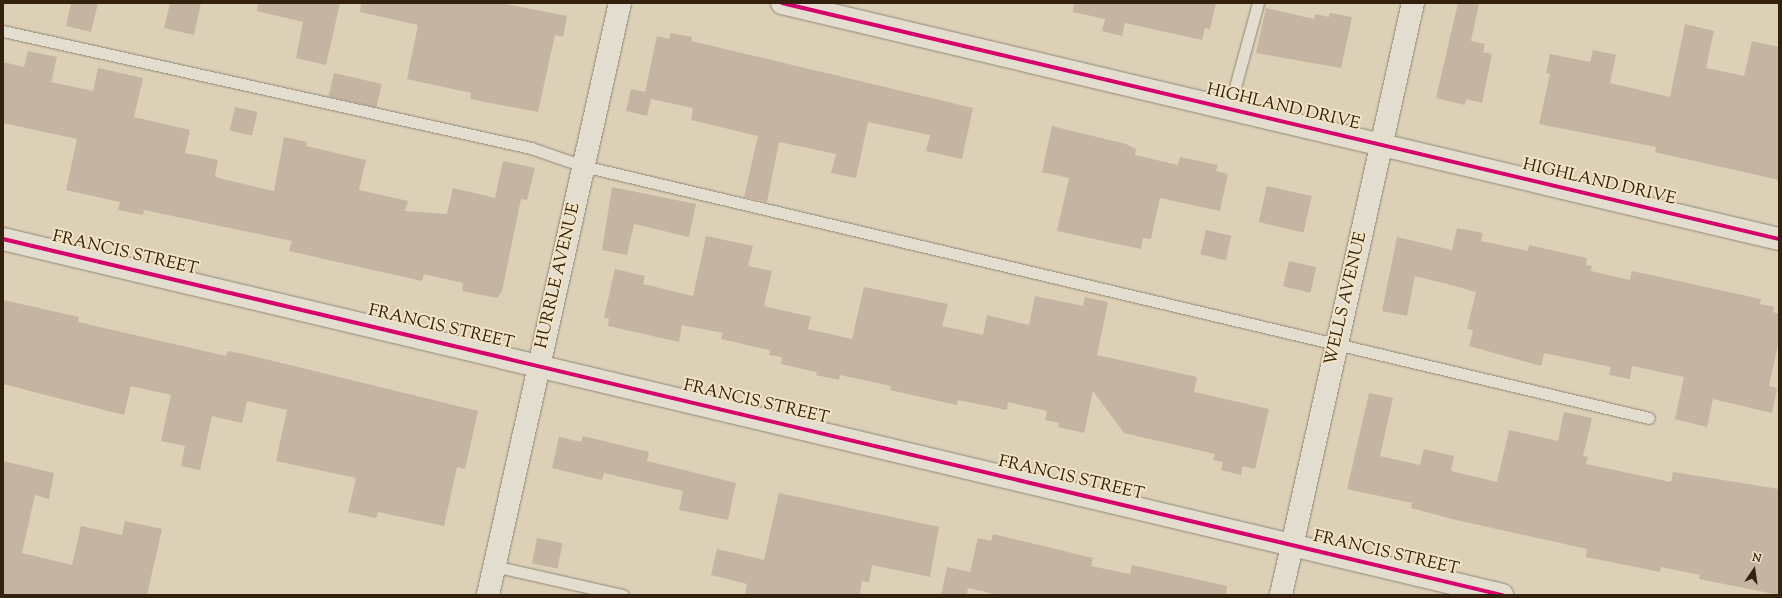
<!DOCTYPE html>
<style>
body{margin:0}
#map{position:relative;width:1782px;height:598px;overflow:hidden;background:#dcd0b6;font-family:"Sorts Mill Goudy",serif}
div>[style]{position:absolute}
.building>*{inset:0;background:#c5b4a1;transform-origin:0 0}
.roads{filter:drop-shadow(0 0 1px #908776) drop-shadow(0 0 1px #908776)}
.lane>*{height:11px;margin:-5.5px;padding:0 5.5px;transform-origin:5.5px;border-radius:5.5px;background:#e3ddd0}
.street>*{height:22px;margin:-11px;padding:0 11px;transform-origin:11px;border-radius:11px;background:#e3ddd0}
.cycleway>*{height:4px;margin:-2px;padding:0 2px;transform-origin:2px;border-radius:2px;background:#d6006c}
span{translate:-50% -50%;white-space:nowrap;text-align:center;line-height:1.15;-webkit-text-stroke:4px #f3e4c5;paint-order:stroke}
.street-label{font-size:17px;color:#33210d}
.frame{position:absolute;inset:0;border:4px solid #33210d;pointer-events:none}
.north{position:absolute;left:1734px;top:550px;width:40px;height:40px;-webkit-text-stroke:3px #f3e4c5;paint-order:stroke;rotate:13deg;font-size:11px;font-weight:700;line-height:16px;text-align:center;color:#33210d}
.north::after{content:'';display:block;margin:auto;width:14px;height:18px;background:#33210d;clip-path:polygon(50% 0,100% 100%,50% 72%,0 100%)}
</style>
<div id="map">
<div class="building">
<i style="clip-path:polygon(71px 3px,98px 3px,91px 32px,66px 26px)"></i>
<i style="clip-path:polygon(170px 3px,201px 3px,194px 35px,164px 28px)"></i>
<i style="clip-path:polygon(258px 3px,340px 3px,326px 65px,296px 58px,303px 22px,257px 11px)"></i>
<i style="clip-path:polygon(361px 3px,500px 3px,567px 16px,563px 37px,555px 35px,538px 112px,470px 99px,471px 93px,407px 79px,418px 25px,360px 12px)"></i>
<i style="clip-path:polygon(1074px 3px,1216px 3px,1210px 29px,1205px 28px,1202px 40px,1125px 23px,1122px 36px,1102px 31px,1105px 19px,1073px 12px)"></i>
<i style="clip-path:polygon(1458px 3px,1479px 3px,1471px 41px,1485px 44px,1483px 52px,1492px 54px,1482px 103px,1466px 99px,1465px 105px,1436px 98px)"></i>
<i style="clip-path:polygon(1266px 8px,1314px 19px,1315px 14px,1329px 17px,1330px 13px,1352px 17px,1341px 68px,1256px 53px)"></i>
<i style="clip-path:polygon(1685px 24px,1714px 31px,1706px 68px,1744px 76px,1752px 41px,1779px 47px,1779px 180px,1655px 152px,1656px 147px,1539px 124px,1550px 74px,1546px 73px,1550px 54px,1590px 62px,1593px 50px,1616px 55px,1610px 83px,1670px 97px)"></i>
<i style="clip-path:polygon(671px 33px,692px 37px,691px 41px,973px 108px,962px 159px,926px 151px,930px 135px,868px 122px,856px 178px,831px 173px,836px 154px,779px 142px,767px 202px,744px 197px,758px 136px,691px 120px,693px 108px,651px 99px,647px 116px,626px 111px,631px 89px,645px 92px,657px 36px,669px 39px)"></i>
<i style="clip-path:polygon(28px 51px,57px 57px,51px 82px,93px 91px,98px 68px,143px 78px,134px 117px,190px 130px,185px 153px,218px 160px,215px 176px,222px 179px,274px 191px,284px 137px,307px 142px,306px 146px,366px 160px,359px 190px,408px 201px,405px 211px,447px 214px,453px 188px,495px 198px,503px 161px,535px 168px,527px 200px,521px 199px,502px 291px,497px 298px,462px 291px,463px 283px,424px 274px,422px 281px,289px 251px,292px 241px,144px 210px,143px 215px,118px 210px,120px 202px,66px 190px,77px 139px,3px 123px,3px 62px,24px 67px)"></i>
<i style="left:334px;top:73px;width:49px;height:24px;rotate:13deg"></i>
<i style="left:235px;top:107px;width:23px;height:24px;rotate:13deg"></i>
<i style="clip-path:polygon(1052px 126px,1126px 144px,1136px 149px,1135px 155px,1178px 165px,1180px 157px,1218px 165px,1216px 171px,1228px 174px,1220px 211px,1160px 198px,1151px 239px,1143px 238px,1141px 249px,1057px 231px,1069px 178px,1042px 172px)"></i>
<i style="left:1267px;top:186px;width:46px;height:37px;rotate:13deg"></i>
<i style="clip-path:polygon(612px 187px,696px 204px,689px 237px,634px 224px,627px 255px,602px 250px)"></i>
<i style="clip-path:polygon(1457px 228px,1483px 233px,1481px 241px,1528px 251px,1529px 245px,1587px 258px,1586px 265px,1592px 266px,1591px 271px,1630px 280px,1632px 271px,1761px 299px,1760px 304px,1774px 307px,1773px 312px,1779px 314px,1779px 340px,1769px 386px,1777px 388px,1772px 413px,1713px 399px,1707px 427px,1675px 419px,1684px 377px,1632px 366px,1630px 379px,1609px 375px,1611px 367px,1544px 353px,1541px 366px,1469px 346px,1473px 330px,1467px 329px,1476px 292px,1455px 286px,1415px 276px,1407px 316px,1382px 311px,1397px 237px,1452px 250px)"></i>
<i style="left:1206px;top:230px;width:26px;height:25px;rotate:13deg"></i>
<i style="clip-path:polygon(706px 236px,753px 246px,748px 266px,772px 271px,764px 306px,811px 317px,808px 329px,852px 339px,864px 287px,948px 304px,942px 326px,983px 335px,987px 315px,1029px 325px,1035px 296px,1083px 306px,1085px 297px,1108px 302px,1097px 355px,1197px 377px,1194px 392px,1269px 409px,1255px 469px,1243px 466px,1241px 475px,1221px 470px,1223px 462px,1213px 460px,1215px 454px,1124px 433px,1093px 391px,1084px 433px,1058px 427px,1059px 423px,1045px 420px,1047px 411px,1008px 402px,1007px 410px,958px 400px,957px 405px,890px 390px,891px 386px,840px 375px,839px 380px,816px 375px,817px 372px,781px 364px,782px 357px,769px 355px,770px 350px,721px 339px,723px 333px,682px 325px,679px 342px,608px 326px,609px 319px,604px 317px,615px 269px,645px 276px,643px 284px,693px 296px)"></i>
<i style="left:1289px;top:261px;width:28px;height:26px;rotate:13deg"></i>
<i style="clip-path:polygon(3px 300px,79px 317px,78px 322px,226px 356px,228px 351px,257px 357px,478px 411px,465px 469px,457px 467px,444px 526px,378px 512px,376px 518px,348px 512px,356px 478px,276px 461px,287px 410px,247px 401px,242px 423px,212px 416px,200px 470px,181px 466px,185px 446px,161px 441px,171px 395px,131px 386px,124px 415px,3px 384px)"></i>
<i style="clip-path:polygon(1369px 393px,1393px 398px,1380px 456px,1420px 465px,1424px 449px,1454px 456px,1451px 471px,1497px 482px,1509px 430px,1558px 441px,1564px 412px,1592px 418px,1583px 456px,1588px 457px,1586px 464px,1671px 482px,1673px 472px,1779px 489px,1779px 595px,1699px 579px,1700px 575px,1661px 567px,1660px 572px,1586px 557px,1587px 549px,1456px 520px,1411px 508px,1412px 503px,1347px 489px)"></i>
<i style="clip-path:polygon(583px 436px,649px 452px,647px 461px,736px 483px,728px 520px,679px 510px,683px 491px,604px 473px,602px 480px,552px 468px,559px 437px,581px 442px)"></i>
<i style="clip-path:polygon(3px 461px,54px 473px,49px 499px,35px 495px,22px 553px,72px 565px,81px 526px,122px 535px,125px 521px,162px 529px,147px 595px,3px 595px)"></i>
<i style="clip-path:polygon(779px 493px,939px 527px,930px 577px,872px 565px,869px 582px,862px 581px,860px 595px,745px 595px,747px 584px,711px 575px,717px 549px,764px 560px)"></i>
<i style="clip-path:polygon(993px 534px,1093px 558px,1091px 566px,1130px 574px,1132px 565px,1227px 586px,1226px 595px,999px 595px,968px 588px,967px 595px,941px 595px,947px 567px,970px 572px,978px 538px,991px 541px)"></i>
<i style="left:537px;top:538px;width:26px;height:26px;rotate:11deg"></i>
</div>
<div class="roads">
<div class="lane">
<i style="left:3px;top:31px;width:541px;rotate:12.49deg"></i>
<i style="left:531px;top:148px;width:55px;rotate:19.1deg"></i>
<i style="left:583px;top:166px;width:1095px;rotate:13.3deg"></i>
<i style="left:1229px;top:109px;width:110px;rotate:-74.7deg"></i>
<i style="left:494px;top:566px;width:132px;rotate:12.7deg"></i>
</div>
<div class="street">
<i style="left:782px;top:3px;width:1025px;rotate:13.32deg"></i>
<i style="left:3px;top:239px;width:1541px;rotate:13.36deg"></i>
<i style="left:488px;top:595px;width:607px;rotate:-77.43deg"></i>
<i style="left:1281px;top:595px;width:607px;rotate:-77.43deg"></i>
</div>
</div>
<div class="cycleway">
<i style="left:782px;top:3px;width:1025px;rotate:13.32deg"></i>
<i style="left:3px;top:239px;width:1541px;rotate:13.36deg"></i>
</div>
<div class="street-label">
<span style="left:1283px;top:108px;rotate:13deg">HIGHLAND DRIVE</span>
<span style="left:1599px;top:183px;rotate:13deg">HIGHLAND DRIVE</span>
<span style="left:125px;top:254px;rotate:13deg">FRANCIS STREET</span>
<span style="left:559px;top:276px;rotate:-77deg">HURRLE AVENUE</span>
<span style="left:1347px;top:299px;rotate:-77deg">WELLS AVENUE</span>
<span style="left:441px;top:328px;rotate:13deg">FRANCIS STREET</span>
<span style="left:756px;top:403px;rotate:13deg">FRANCIS STREET</span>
<span style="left:1071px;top:479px;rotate:13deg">FRANCIS STREET</span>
<span style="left:1386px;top:554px;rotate:13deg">FRANCIS STREET</span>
</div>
<div class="frame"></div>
<div class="north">N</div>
</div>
